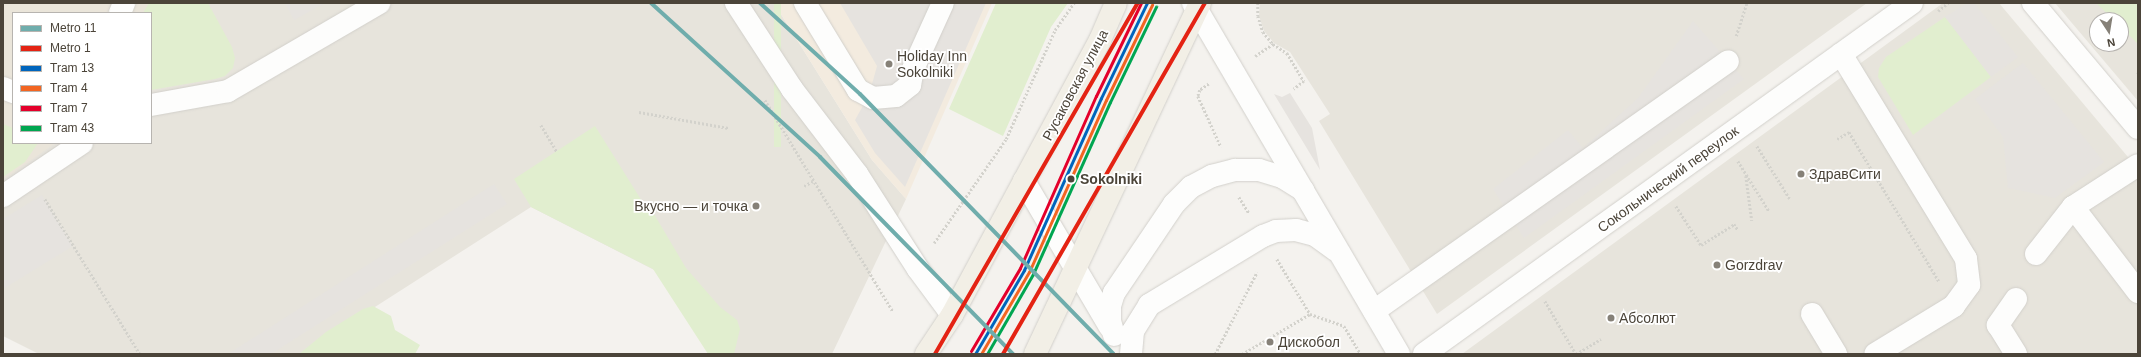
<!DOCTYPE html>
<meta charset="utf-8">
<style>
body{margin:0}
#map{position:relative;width:2141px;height:357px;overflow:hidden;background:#f4f2ee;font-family:Helvetica,sans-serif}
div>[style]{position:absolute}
.residential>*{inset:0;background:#e7e4dc}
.commercial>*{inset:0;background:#f3ebdf}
.education>*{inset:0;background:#eae5da}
.green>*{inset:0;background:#e1eecf;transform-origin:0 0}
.parking>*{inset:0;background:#e6e3df}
.path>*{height:2.5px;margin-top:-1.25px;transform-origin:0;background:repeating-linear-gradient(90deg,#d3d2cc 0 2px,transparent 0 4px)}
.roads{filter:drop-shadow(0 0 1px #d2d0cb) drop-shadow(0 0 1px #d2d0cb)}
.minor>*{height:22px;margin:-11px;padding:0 11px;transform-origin:11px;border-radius:11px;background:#fdfdfc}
.major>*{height:22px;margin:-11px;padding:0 11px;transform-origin:11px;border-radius:11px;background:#f2efe6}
.tram-1>*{height:3px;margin:-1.5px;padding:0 1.5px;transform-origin:1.5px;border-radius:1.5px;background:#0065bd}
.tram-2>*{height:3px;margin:-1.5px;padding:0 1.5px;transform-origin:1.5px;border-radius:1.5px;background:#f26522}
.tram-3>*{height:3px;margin:-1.5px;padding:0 1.5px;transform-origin:1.5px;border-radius:1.5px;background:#e4002b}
.tram-4>*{height:3px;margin:-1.5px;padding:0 1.5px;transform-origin:1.5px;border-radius:1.5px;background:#00a651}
.metro-1>*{height:4px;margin:-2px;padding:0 2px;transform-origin:2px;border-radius:2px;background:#6fadac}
.metro-2>*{height:4px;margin:-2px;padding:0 2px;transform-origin:2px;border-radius:2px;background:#e42313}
.dots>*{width:11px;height:11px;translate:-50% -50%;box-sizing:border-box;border:2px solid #fff;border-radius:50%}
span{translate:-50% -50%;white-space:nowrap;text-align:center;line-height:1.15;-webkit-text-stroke:3.5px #fff;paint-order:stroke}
.poi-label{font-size:14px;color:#4b4439}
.left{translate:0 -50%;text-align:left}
.right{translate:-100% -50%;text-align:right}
.street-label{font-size:14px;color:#4b4439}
.stop-label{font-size:14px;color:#4b4439;font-weight:700}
.frame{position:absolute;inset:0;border:4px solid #4b4439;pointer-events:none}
.legend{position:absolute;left:12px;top:12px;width:140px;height:132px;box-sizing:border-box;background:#fff;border:1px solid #b7b4b0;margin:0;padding:5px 7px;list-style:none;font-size:12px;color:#4b4439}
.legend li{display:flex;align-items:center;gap:8px;height:20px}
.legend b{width:20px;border:1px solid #b7b4b0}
.north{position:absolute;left:2089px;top:12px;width:40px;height:40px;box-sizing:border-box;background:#fff;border:1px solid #b7b4b0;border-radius:50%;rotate:168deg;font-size:11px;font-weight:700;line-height:16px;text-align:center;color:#4b4439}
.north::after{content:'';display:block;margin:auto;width:14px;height:18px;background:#868178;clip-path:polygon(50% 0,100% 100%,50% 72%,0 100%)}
</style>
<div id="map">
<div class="residential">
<i style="clip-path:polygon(evenodd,3px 3px,774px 3px,872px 160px,906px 199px,832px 354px,715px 354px,670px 278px,531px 207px,364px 314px,338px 354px,39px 354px,3px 336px,3px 3px,13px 13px,151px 13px,151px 143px,13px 143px,13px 13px)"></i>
<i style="clip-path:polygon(1260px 3px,1867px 3px,1437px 314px,1319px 121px,1330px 114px,1290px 52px,1274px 43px,1264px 31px,1259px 16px)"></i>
<i style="clip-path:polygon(1943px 3px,1999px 3px,2138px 169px,2138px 354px,1462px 354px)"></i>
<i style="clip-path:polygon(evenodd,2055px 3px,2138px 3px,2138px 101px,2055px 3px,2097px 20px,2121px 20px,2121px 44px,2097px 44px,2097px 20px)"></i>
</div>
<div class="commercial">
<i style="clip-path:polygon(774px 3px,992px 3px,906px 199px,872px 160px)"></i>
</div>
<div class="education">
<i style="clip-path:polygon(3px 3px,205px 3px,151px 13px,13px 13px,13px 143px,55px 143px,3px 180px)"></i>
</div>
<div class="green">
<i style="clip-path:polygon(149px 3px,208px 3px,232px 47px,235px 58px,233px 68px,225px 76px,215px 79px,151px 90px,151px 13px,143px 13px)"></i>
<i style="left:774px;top:3px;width:7px;height:144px"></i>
<i style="clip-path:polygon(996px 3px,1068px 3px,1051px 27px,1003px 136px,949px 109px)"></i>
<i style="clip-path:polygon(2096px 3px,2138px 3px,2138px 44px,2121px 27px,2121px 20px,2114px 20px)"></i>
<i style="clip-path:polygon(1945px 17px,1991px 77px,1913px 135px,1878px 77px,1879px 68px,1886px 57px)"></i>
<i style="clip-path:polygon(3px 124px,13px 128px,13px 143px,38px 143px,25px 162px,3px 177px)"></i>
<i style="clip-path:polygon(595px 126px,645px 206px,648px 204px,686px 268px,720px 307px,737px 320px,740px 329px,734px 354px,708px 354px,653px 269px,531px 207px,514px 179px)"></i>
<i style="clip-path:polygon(373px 306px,391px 316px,395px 330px,420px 345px,415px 354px,299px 354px,326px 332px,363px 309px)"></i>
</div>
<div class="parking">
<i style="clip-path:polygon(285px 3px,325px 3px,294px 20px)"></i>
<i style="clip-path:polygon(840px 3px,986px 3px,905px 187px,875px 153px,855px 120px,869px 95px,877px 66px)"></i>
<i style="clip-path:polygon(1967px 3px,1974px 3px,2018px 57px,1991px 77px,1945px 17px)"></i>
<i style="clip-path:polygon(1693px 21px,1744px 79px,1524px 238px,1493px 189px,1568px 130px,1583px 148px,1638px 98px)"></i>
<i style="clip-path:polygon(2023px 63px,2104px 162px,2055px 198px,2008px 188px,2003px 137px,1975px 99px)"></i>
<i style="clip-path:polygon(1290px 93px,1312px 128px,1320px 170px,1274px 94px,1282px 97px)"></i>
<i style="clip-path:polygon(494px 184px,507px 204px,271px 354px,228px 354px)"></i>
<i style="clip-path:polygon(42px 195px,73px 246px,3px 289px,3px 219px)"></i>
</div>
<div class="path">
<i style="left:1258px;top:3px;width:13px;rotate:90deg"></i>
<i style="left:1258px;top:16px;width:17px;rotate:73deg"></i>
<i style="left:1263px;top:32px;width:16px;rotate:50deg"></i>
<i style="left:1273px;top:44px;width:17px;rotate:33deg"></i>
<i style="left:1287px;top:53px;width:33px;rotate:59deg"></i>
<i style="left:1304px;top:81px;width:13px;rotate:141deg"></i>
<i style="left:1938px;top:11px;width:13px;rotate:-39deg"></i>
<i style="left:1736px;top:36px;width:35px;rotate:-72deg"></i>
<i style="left:1255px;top:56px;width:22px;rotate:-34deg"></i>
<i style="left:2137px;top:74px;width:1px;rotate:-45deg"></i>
<i style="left:1209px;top:84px;width:11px;rotate:146deg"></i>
<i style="left:1200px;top:90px;width:6px;rotate:108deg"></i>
<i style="left:1198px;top:96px;width:56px;rotate:65.7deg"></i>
<i style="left:765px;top:100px;width:247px;rotate:58.8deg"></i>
<i style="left:639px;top:112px;width:91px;rotate:10.1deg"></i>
<i style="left:541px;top:125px;width:31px;rotate:59deg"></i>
<i style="left:1837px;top:139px;width:14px;rotate:-30deg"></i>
<i style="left:1849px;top:132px;width:174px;rotate:58.9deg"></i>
<i style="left:1757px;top:146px;width:62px;rotate:58.1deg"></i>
<i style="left:1738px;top:161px;width:59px;rotate:58.2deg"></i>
<i style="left:1746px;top:176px;width:45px;rotate:82.4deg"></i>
<i style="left:804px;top:186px;width:10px;rotate:-29deg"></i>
<i style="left:1239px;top:197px;width:19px;rotate:58deg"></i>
<i style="left:45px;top:199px;width:182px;rotate:58.5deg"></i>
<i style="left:1676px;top:206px;width:46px;rotate:57.3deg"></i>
<i style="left:1701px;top:245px;width:39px;rotate:-32deg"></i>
<i style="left:1734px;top:224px;width:7px;rotate:56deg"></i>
<i style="left:934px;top:243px;width:126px;rotate:-55.3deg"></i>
<i style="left:1006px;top:139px;width:120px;rotate:-65.8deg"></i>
<i style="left:1055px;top:30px;width:33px;rotate:-55deg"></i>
<i style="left:1277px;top:259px;width:64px;rotate:59deg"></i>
<i style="left:1310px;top:314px;width:36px;rotate:19deg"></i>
<i style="left:1344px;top:326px;width:33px;rotate:59deg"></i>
<i style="left:1545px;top:301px;width:61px;rotate:59.7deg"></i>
<i style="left:1215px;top:354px;width:92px;rotate:-62.9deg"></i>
<i style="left:1242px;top:354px;width:79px;rotate:-30.5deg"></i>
<i style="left:1576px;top:354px;width:29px;rotate:-31deg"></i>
</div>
<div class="roads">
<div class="minor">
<i style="left:736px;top:3px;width:103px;rotate:56.9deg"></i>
<i style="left:792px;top:89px;width:107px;rotate:52.6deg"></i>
<i style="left:857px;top:174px;width:113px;rotate:57.3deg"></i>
<i style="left:918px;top:269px;width:57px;rotate:53.5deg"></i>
<i style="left:805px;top:3px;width:102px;rotate:58.7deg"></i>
<i style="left:858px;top:90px;width:17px;rotate:28deg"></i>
<i style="left:873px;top:98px;width:23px;rotate:-5deg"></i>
<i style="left:896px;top:96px;width:18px;rotate:-38deg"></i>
<i style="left:910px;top:85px;width:16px;rotate:-79deg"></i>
<i style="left:913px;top:69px;width:72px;rotate:-65.6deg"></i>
<i style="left:1193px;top:3px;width:407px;rotate:59.6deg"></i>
<i style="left:2033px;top:3px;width:163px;rotate:50deg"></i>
<i style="left:120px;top:13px;width:11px;rotate:-68deg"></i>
<i style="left:1841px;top:54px;width:240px;rotate:58.6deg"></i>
<i style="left:1966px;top:259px;width:26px;rotate:83deg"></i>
<i style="left:1969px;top:285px;width:26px;rotate:126deg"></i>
<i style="left:1954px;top:306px;width:92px;rotate:148.7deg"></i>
<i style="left:3px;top:88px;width:11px;rotate:22deg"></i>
<i style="left:151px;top:105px;width:78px;rotate:-10.3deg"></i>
<i style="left:228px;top:91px;width:175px;rotate:-30.2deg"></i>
<i style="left:1024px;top:181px;width:169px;rotate:59.5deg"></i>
<i style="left:3px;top:196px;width:95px;rotate:-33.9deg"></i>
<i style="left:2073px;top:207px;width:77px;rotate:-32.9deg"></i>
<i style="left:2036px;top:254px;width:60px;rotate:-51.8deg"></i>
<i style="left:2073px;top:207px;width:107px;rotate:52.6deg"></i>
<i style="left:2016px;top:299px;width:32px;rotate:125deg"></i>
<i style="left:1998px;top:325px;width:34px;rotate:58deg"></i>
<i style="left:1374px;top:311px;width:433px;rotate:-35.2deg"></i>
<i style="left:1812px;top:314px;width:47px;rotate:59deg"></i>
<i style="left:1114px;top:335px;width:15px;rotate:-106deg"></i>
<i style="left:1110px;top:321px;width:15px;rotate:-90deg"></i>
<i style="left:1110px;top:306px;width:14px;rotate:-73deg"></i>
<i style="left:1114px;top:293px;width:107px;rotate:-56deg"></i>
<i style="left:1174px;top:204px;width:24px;rotate:-45deg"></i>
<i style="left:1191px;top:187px;width:24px;rotate:-28deg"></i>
<i style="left:1212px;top:176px;width:24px;rotate:-15deg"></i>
<i style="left:1235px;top:170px;width:24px"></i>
<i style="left:1259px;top:170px;width:24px;rotate:17deg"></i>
<i style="left:1282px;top:177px;width:25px;rotate:32deg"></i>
<i style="left:1131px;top:354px;width:23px;rotate:-85deg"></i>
<i style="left:1133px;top:331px;width:31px;rotate:-58deg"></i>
<i style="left:1149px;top:305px;width:133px;rotate:-31.2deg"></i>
<i style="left:1263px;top:236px;width:14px;rotate:-21deg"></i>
<i style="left:1276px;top:231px;width:20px;rotate:-3deg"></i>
<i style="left:1296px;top:230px;width:20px;rotate:15deg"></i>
<i style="left:1315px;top:235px;width:26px;rotate:36deg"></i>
<i style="left:1424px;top:354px;width:601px;rotate:-35.73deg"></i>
</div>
<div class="major">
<i style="left:926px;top:354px;width:47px;rotate:-56.3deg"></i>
<i style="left:952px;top:315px;width:312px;rotate:-61.7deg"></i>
<i style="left:1100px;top:40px;width:40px;rotate:-66.6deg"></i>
<i style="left:1035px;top:354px;width:388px;rotate:-64.8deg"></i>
</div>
</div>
<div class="tram-1">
<i style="left:975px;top:354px;width:97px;rotate:-59.7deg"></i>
<i style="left:1024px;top:270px;width:188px;rotate:-65.9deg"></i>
<i style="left:1101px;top:98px;width:106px;rotate:-64.2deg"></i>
</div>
<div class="tram-2">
<i style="left:981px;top:354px;width:95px;rotate:-59.7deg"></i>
<i style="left:1029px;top:272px;width:188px;rotate:-65.9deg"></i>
<i style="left:1106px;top:100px;width:106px;rotate:-64.2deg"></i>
</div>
<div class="tram-3">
<i style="left:971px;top:351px;width:96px;rotate:-59.4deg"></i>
<i style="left:1020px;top:268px;width:188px;rotate:-66.2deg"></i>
<i style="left:1096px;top:96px;width:103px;rotate:-64.2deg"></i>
</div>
<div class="tram-4">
<i style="left:987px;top:354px;width:92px;rotate:-60.1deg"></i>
<i style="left:1033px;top:274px;width:188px;rotate:-65.9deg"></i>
<i style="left:1110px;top:102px;width:106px;rotate:-64.2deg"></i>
</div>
<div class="metro-1">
<i style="left:651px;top:3px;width:229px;rotate:42.3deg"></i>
<i style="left:820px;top:157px;width:276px;rotate:45.6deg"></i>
<i style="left:760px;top:3px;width:135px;rotate:42.3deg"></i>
<i style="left:860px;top:94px;width:363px;rotate:45.7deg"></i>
</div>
<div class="metro-2">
<i style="left:935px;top:354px;width:405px;rotate:-60deg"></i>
<i style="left:1003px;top:354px;width:405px;rotate:-60.1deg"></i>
</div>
<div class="dots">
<i style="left:889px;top:64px;background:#868178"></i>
<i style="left:1801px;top:174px;background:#868178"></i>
<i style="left:1071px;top:179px;background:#4b4439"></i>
<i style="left:756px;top:206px;background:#868178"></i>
<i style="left:1717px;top:265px;background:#868178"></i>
<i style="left:1611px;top:318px;background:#868178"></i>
<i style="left:1270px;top:342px;background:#868178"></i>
</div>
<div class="poi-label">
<span class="left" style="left:897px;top:64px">Holiday Inn<br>Sokolniki</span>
<span class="left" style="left:1809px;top:174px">ЗдравСити</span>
<span class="right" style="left:748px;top:206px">Вкусно — и точка</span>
<span class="left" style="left:1725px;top:265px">Gorzdrav</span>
<span class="left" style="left:1619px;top:318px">Абсолют</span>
<span class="left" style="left:1278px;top:342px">Дискобол</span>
</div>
<div class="street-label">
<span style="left:1075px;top:85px;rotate:-62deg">Русаковская улица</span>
<span style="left:1668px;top:179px;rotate:-36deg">Сокольнический переулок</span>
</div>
<div class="stop-label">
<span class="left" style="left:1080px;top:179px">Sokolniki</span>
</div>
<div class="frame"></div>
<ul class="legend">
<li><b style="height:5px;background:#6fadac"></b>Metro 11</li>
<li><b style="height:5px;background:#e42313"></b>Metro 1</li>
<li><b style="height:5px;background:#0065bd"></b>Tram 13</li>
<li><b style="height:5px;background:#f26522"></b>Tram 4</li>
<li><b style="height:5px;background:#e4002b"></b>Tram 7</li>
<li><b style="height:5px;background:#00a651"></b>Tram 43</li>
</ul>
<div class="north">N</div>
</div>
